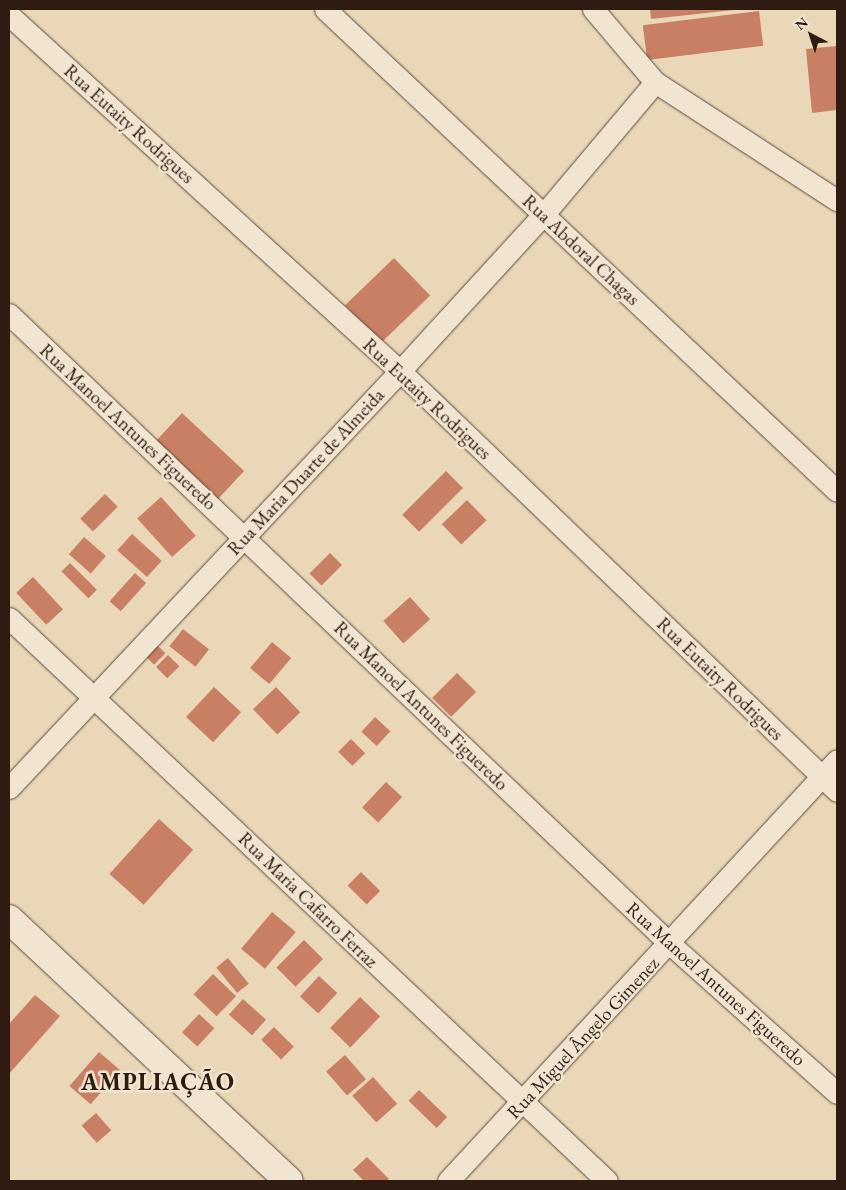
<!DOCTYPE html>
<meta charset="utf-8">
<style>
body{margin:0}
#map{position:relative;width:846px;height:1190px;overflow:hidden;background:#e9d7b8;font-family:"EB Garamond",serif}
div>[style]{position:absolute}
.building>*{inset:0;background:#c97f63;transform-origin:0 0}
.roads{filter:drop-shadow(0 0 1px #5e4a3c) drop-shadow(0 0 1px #5e4a3c)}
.minor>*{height:21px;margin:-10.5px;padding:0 10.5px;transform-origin:10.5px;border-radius:10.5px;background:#f1e5d1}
.tertiary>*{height:28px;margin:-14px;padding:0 14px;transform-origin:14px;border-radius:14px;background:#f1e5d1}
span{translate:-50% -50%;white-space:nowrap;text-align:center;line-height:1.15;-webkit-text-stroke:5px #f1e5d1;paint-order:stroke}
.street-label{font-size:19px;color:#2f1b12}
.district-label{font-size:24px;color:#2f1b12;font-weight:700;letter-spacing:1px}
.frame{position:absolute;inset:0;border:10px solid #2f1b12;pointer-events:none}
.north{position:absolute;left:786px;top:10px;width:50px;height:50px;-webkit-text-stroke:4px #f1e5d1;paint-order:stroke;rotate:320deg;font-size:14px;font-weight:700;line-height:20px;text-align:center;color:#2f1b12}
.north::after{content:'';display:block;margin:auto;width:18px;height:22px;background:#2f1b12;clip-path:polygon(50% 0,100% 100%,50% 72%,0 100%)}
</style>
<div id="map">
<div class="building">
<i style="clip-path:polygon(650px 9px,734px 9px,734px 10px,651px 19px)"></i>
<i style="left:759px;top:11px;width:35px;height:117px;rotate:83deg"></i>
<i style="clip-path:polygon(837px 46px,837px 110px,812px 113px,806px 49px)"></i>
<i style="left:394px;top:258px;width:52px;height:68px;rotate:46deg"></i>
<i style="left:182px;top:413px;width:85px;height:39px;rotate:43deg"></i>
<i style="left:446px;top:471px;width:24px;height:62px;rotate:45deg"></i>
<i style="left:105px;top:494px;width:18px;height:35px;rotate:45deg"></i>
<i style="left:161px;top:497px;width:52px;height:32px;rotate:48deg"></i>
<i style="left:467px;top:500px;width:28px;height:35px;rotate:46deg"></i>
<i style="left:132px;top:534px;width:40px;height:22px;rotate:42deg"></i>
<i style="left:84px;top:537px;width:29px;height:23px;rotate:41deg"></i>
<i style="left:330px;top:553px;width:17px;height:29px;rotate:45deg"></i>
<i style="left:70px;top:563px;width:38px;height:12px;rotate:45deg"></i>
<i style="left:135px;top:573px;width:15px;height:38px;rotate:42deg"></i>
<i style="left:33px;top:577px;width:44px;height:23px;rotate:47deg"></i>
<i style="left:410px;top:597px;width:30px;height:36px;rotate:48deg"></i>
<i style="left:183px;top:629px;width:33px;height:22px;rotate:38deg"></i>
<i style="left:154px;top:642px;width:16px;height:16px;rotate:45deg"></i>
<i style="left:272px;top:642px;width:25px;height:34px;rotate:40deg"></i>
<i style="left:168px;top:655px;width:16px;height:17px;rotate:45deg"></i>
<i style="left:457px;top:673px;width:27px;height:35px;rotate:45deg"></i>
<i style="left:214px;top:687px;width:37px;height:41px;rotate:43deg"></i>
<i style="left:276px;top:687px;width:35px;height:32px;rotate:46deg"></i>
<i style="left:375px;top:717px;width:21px;height:20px;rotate:43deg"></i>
<i style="left:351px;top:739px;width:20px;height:18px;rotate:45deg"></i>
<i style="left:386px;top:782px;width:22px;height:35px;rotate:43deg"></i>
<i style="left:159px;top:819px;width:46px;height:74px;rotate:42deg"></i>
<i style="left:361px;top:872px;width:27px;height:19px;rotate:45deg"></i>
<i style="left:272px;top:912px;width:31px;height:48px;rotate:40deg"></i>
<i style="left:304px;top:940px;width:27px;height:39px;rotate:45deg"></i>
<i style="left:228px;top:958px;width:33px;height:15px;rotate:51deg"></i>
<i style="left:213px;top:974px;width:32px;height:28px;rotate:44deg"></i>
<i style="left:319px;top:976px;width:25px;height:28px;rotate:43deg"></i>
<i style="clip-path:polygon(35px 995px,60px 1016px,9px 1074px,9px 1024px)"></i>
<i style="left:360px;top:997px;width:28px;height:43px;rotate:44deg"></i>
<i style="left:243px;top:999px;width:31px;height:21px;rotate:42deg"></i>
<i style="left:199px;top:1014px;width:21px;height:25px;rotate:43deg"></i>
<i style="left:274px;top:1027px;width:28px;height:18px;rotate:45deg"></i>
<i style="left:99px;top:1052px;width:28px;height:45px;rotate:41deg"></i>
<i style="left:345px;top:1055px;width:32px;height:25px;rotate:49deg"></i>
<i style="left:373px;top:1077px;width:36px;height:28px;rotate:48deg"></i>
<i style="left:419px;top:1090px;width:39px;height:15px;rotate:44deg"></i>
<i style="left:96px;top:1113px;width:23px;height:19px;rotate:49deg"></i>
<i style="clip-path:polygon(367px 1157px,389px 1179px,386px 1181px,364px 1181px,353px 1170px)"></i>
</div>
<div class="roads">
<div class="minor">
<i style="left:325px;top:9px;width:703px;rotate:43.27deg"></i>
<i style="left:593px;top:9px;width:96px;rotate:49.7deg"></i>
<i style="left:655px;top:82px;width:217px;rotate:33deg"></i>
<i style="left:9px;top:15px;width:529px;rotate:42.32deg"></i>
<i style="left:400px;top:371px;width:606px;rotate:43.86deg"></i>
<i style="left:9px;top:314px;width:912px;rotate:43.62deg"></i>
<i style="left:669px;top:943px;width:225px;rotate:41.8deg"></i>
<i style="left:9px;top:618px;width:821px;rotate:43.27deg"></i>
<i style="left:9px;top:788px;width:572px;rotate:-46.84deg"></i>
<i style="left:400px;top:371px;width:213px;rotate:-47.5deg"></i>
<i style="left:544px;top:214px;width:172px;rotate:-49.9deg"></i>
<i style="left:448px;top:1181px;width:573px;rotate:-47.26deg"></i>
</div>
<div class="tertiary">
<i style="left:9px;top:919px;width:383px;rotate:43.1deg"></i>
</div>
</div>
<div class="street-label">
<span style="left:129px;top:124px;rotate:42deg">Rua Eutaity Rodrigues</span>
<span style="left:581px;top:250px;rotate:43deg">Rua Abdoral Chagas</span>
<span style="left:427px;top:399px;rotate:43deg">Rua Eutaity Rodrigues</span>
<span style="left:128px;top:427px;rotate:43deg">Rua Manoel Antunes Figueredo</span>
<span style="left:306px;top:472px;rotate:-47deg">Rua Maria Duarte de Almeida</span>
<span style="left:720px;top:679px;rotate:44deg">Rua Eutaity Rodrigues</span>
<span style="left:421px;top:706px;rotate:44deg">Rua Manoel Antunes Figueredo</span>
<span style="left:308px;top:900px;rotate:44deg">Rua Maria Cafarro Ferraz</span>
<span style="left:716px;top:984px;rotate:42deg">Rua Manoel Antunes Figueredo</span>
<span style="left:583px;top:1038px;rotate:-47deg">Rua Miguel Ângelo Gimenez</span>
</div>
<div class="district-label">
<span style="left:158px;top:1082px">AMPLIAÇÃO</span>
</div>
<div class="frame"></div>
<div class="north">N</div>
</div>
